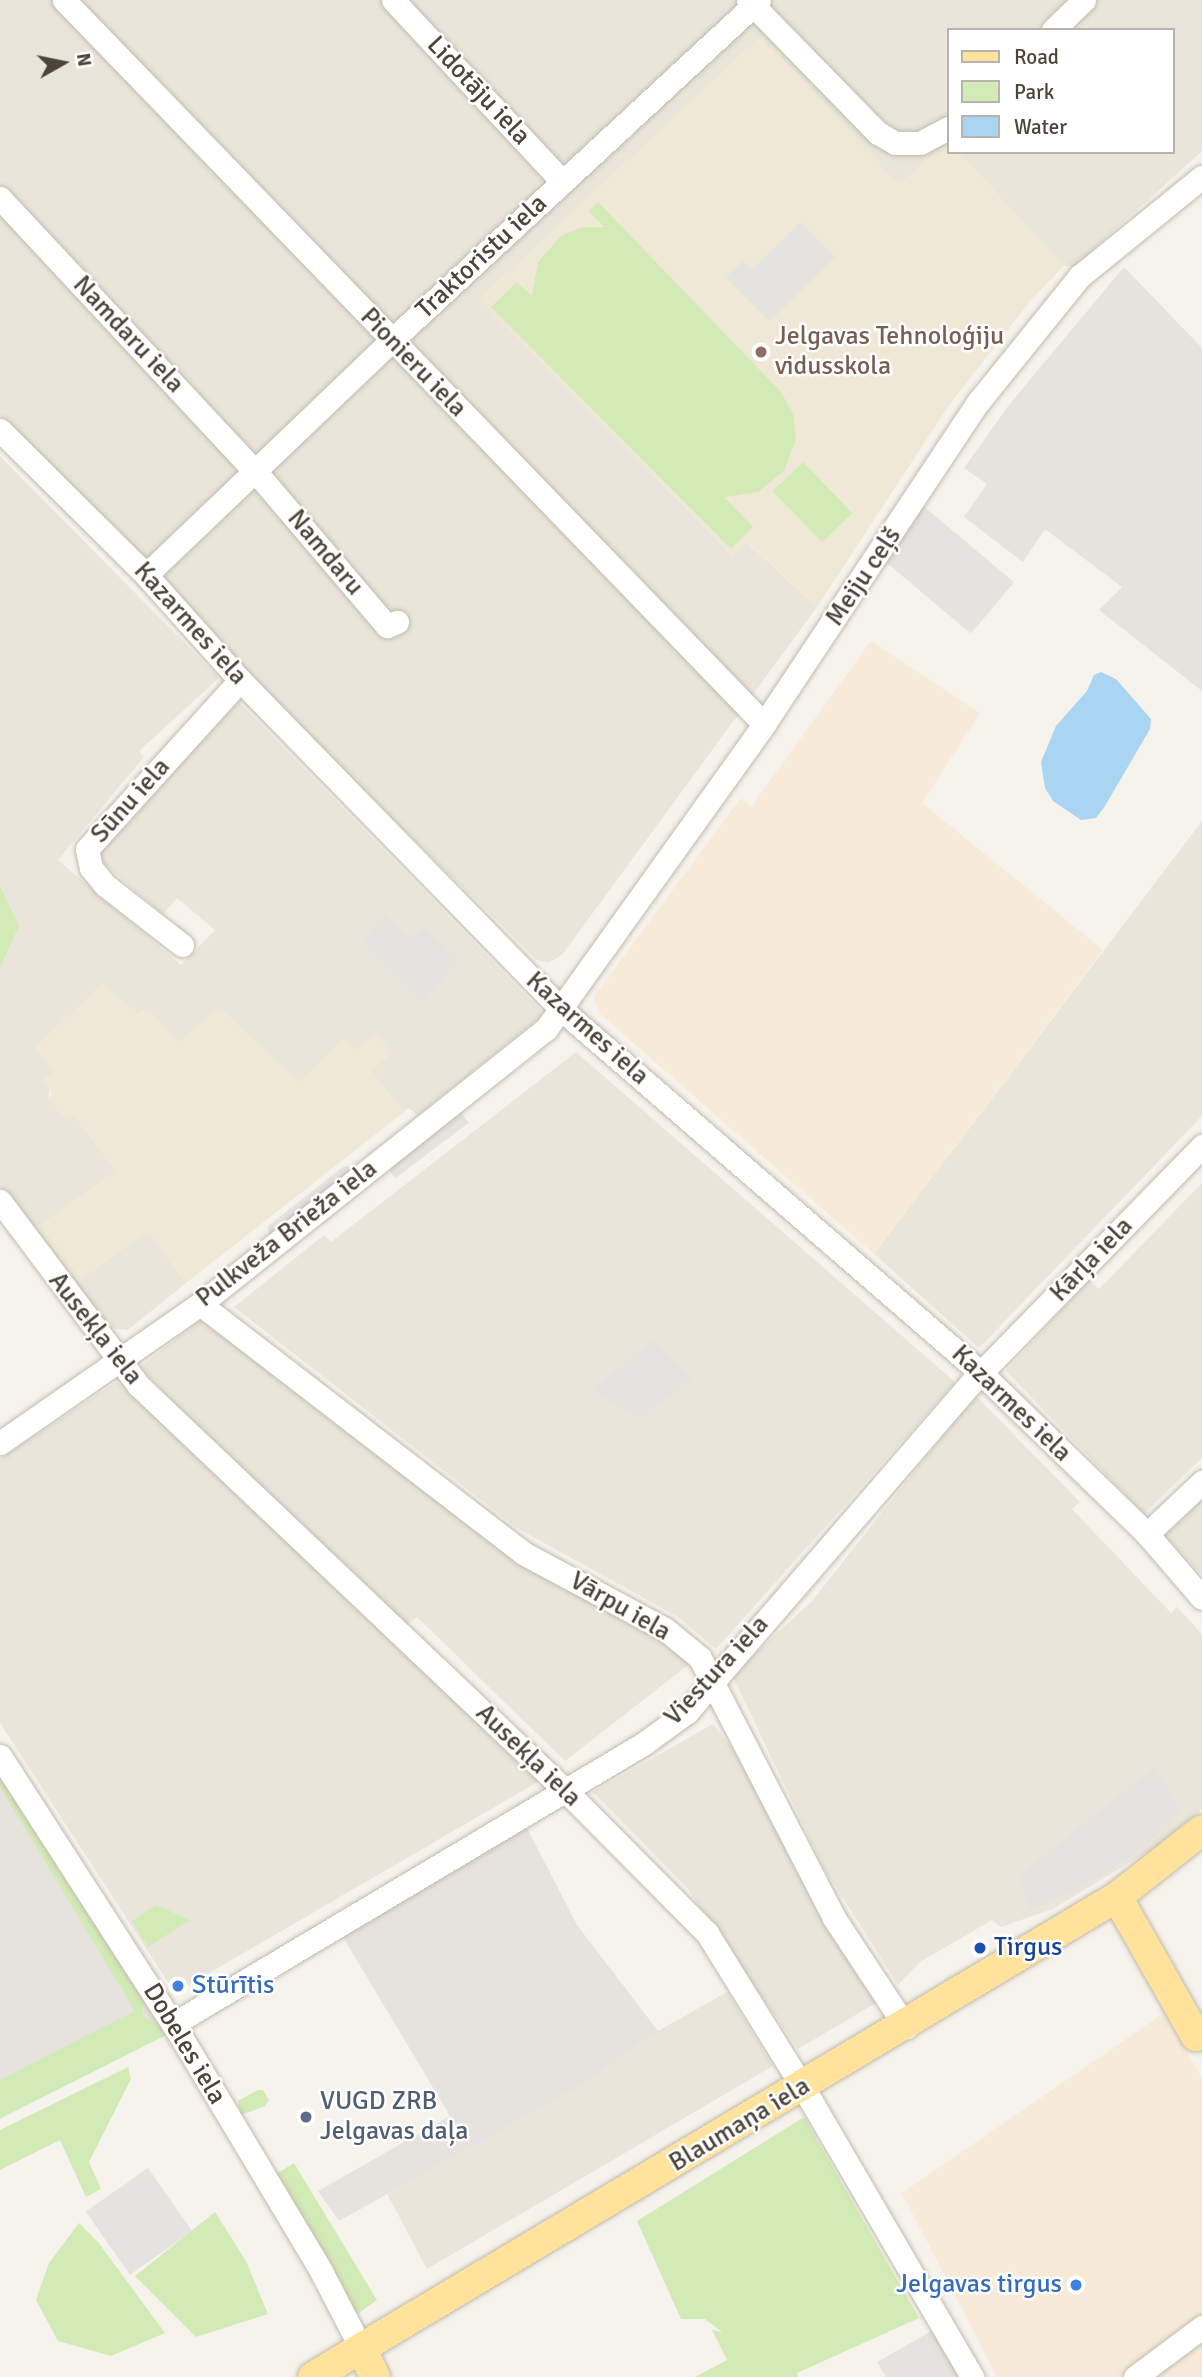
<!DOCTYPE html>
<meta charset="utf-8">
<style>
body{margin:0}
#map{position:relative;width:1202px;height:2377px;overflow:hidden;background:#f6f3ec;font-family:Signika,sans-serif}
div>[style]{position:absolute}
.residential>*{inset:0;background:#eae5da}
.commercial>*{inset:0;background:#f7ead8}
.industrial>*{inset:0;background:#e6e2dd}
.education>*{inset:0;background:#efe8d6}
.green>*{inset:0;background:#d2eab5;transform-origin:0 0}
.parking>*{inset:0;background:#e5e3e0;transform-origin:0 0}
.water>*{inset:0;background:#a9d4f2}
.roads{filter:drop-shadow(0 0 2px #c2bbae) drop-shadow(0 0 2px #c2bbae)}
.minor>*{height:23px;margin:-11.5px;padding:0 11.5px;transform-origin:11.5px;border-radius:11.5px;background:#fff}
.major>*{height:30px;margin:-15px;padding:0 15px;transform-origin:15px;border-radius:15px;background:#ffe39c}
.dots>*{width:19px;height:19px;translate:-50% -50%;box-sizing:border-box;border:4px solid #fff;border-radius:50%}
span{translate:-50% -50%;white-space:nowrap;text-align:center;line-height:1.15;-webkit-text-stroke:5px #fff;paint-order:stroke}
.street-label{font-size:26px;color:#4b4439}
.education-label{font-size:26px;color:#785e54}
.left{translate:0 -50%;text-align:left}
.transit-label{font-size:26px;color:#164399}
.shop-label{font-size:26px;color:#366cbe}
.right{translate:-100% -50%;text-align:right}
.service-label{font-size:26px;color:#4e5e75}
.legend{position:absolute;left:947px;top:28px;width:228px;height:126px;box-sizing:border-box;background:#fff;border:2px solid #b7b4b0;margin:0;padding:9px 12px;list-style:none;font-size:21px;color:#4b4439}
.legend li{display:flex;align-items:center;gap:14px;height:35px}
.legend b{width:35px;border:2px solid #b7b4b0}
.north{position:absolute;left:28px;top:28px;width:70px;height:70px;-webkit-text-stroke:5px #fff;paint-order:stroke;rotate:81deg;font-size:19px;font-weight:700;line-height:28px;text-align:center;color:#4b4439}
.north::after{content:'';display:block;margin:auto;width:24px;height:32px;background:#4b4439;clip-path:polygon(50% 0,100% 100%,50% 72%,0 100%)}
</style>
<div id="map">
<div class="residential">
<i style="clip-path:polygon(0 0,1202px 0,1202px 151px,1075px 266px,1064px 266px,958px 152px,1172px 152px,1172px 30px,948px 30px,948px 143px,899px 185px,479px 298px,732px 555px,747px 542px,817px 607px,562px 955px,548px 963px,537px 960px,356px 783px,0 416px)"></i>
<i style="clip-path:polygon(0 456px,219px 678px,139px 751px,144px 757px,58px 860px,181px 965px,215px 930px,177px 898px,163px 914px,96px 857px,237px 700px,541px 1011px,541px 1017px,418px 1115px,408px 1108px,404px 1112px,344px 1039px,300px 1083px,219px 1008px,179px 1043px,147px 1009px,54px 1071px,48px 1098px,75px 1116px,116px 1171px,33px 1231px,0 1186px)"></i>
<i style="clip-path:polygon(1202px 821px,1202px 1116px,979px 1348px,874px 1254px)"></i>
<i style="clip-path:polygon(576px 1052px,955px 1382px,716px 1649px,678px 1617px,517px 1528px,234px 1307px,324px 1235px,331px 1242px)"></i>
<i style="clip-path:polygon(1202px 1183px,1202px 1458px,1144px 1514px,1006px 1371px,1089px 1280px,1099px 1289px)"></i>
<i style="clip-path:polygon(148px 1230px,186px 1283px,128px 1330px,108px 1328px,75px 1284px)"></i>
<i style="clip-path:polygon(204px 1317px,621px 1611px,692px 1662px,565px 1761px,417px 1617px,407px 1625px,239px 1471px,140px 1367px)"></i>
<i style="clip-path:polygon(115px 1383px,121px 1383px,541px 1780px,180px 1990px,173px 1990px,0 1723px,0 1459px)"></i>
<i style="clip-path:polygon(975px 1395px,1080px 1502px,1072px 1509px,1171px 1613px,1177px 1607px,1202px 1634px,1202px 1809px,1157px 1846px,1053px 1909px,1001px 1927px,992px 1920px,920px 1962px,898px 1985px,824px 1868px,732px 1675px,812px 1601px)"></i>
<i style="clip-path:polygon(1202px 1497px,1202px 1575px,1163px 1533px)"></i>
<i style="clip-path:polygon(713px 1724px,755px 1777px,881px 2000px,798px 2049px,687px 1888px,593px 1792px)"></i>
<i style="clip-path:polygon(727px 1992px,773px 2066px,427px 2269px,387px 2194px,586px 2083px,658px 2031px)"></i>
</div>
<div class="commercial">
<i style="clip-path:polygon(871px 641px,980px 713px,922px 803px,1103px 950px,874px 1254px,599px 1013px,594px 996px,741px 798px,751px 807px)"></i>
<i style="clip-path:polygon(1164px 2013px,1202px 2078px,1202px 2377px,997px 2377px,902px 2193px)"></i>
</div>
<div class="industrial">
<i style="clip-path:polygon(1124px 267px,1202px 348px,1202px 691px,1099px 610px,1122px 587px,1045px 529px,1023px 562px,964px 517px,987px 484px,964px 468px,1009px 405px)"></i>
<i style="clip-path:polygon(0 1774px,166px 2035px,0 2119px)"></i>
<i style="clip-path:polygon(524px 1822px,577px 1925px,658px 2031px,586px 2083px,339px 2221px,318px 2191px,450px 2116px,338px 1929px)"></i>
</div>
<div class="education">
<i style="clip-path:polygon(762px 35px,899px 185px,948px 143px,948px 152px,958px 152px,1064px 266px,1031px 300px,949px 405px,817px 607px,748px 542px,732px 555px,479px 299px)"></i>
<i style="clip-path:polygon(102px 983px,140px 1015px,148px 1008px,179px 1043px,219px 1008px,300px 1082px,344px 1038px,355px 1050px,376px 1033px,392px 1054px,370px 1071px,404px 1112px,186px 1283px,148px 1230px,75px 1284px,36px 1229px,116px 1171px,75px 1116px,65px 1120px,48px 1098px,52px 1094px,43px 1080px,54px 1071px,35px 1048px)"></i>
</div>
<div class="green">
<i style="clip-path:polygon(598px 202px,781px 392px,793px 414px,796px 439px,784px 471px,758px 492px,724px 497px,753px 527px,731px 549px,491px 307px,517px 282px,532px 296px,538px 262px,561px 236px,583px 227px,604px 227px,589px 211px)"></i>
<i style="left:803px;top:462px;width:71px;height:42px;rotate:46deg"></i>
<i style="clip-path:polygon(0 886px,19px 926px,0 967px)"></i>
<i style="clip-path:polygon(0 1774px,143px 1999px,143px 2016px,163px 2029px,166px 2035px,0 2118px,0 2080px,135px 2011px,0 1787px)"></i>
<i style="clip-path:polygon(156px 1905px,190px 1920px,148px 1947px,132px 1921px)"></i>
<i style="clip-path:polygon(128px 2067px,131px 2079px,89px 2162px,101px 2189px,86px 2197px,60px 2140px,0 2170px,0 2130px)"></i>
<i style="clip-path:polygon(258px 2090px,263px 2090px,269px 2100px,265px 2106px,241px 2115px,238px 2101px)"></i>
<i style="clip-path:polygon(804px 2117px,919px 2318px,797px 2373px,798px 2377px,695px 2377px,727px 2360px,712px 2330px,722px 2332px,705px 2319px,681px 2319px,637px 2221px)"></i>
<i style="clip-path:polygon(294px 2163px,377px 2300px,356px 2315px,276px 2174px)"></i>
<i style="clip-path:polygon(215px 2212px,246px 2261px,268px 2314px,196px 2337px,135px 2276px)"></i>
<i style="clip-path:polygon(79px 2223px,98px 2242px,165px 2333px,111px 2356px,58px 2341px,36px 2300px,49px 2263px)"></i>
</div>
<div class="parking">
<i style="clip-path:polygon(801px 222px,835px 257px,770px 321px,726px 277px,743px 261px,752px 270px)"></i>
<i style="left:922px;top:505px;width:120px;height:67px;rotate:40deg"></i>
<i style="clip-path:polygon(385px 915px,411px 939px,424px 927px,459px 960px,422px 1003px,362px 941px)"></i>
<i style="left:456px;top:1106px;width:21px;height:92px;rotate:53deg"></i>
<i style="clip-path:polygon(344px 1166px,355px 1168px,269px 1237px,268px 1226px)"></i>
<i style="clip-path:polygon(653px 1340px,693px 1379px,638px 1419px,592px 1389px)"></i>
<i style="clip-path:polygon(1154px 1767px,1181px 1810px,1146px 1846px,1085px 1886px,1029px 1910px,1019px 1875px)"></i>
<i style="left:148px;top:2168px;width:77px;height:76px;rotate:55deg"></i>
<i style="clip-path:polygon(935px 2329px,959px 2377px,886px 2377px,877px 2362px)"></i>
</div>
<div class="water">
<i style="clip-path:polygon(1101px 672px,1116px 679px,1151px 719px,1150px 729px,1105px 806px,1096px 818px,1081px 820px,1053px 801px,1045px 788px,1041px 762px,1056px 726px,1087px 691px,1094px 675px)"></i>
</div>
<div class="roads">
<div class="minor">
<i style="left:64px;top:0;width:1007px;rotate:45.97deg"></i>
<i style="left:393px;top:0;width:249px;rotate:47deg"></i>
<i style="left:748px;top:0;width:186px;rotate:45.7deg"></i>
<i style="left:878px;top:133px;width:20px;rotate:30deg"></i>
<i style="left:895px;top:143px;width:25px"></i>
<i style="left:920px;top:143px;width:32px;rotate:-28deg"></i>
<i style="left:1053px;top:30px;width:43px;rotate:-44.1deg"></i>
<i style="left:0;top:198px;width:374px;rotate:47deg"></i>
<i style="left:255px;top:471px;width:204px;rotate:49.6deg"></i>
<i style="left:387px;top:626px;width:11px;rotate:-22deg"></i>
<i style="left:0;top:430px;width:206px;rotate:44.8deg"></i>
<i style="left:146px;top:575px;width:141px;rotate:48.2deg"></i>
<i style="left:240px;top:680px;width:461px;rotate:45.7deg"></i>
<i style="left:562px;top:1010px;width:554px;rotate:40.9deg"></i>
<i style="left:981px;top:1373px;width:231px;rotate:44.1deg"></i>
<i style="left:1147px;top:1534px;width:84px;rotate:49.3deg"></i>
<i style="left:146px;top:575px;width:340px;rotate:-43.7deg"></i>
<i style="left:392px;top:340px;width:500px;rotate:-42.81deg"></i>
<i style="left:182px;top:945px;width:98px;rotate:-142.1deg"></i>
<i style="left:105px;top:885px;width:22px;rotate:-129deg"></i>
<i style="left:91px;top:868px;width:19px;rotate:-102deg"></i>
<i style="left:87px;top:849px;width:228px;rotate:-47.8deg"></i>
<i style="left:0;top:1201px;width:230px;rotate:53.1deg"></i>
<i style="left:138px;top:1385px;width:590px;rotate:43.49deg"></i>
<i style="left:566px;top:1791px;width:200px;rotate:45.2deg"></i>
<i style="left:707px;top:1933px;width:198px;rotate:58.2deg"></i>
<i style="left:811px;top:2101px;width:320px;rotate:59.7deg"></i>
<i style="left:200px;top:1304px;width:408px;rotate:37.6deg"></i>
<i style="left:523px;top:1553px;width:161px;rotate:28.2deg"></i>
<i style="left:665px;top:1629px;width:45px;rotate:39.6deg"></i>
<i style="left:700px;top:1658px;width:292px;rotate:62.7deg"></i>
<i style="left:834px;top:1918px;width:131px;rotate:56.6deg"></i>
<i style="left:0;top:1443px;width:244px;rotate:-34.8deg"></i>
<i style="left:200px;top:1304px;width:442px;rotate:-38.5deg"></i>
<i style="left:546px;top:1029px;width:375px;rotate:-54.4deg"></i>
<i style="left:764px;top:724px;width:388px;rotate:-56.4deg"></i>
<i style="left:979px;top:401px;width:161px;rotate:-51.1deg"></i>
<i style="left:1080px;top:276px;width:157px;rotate:-39.1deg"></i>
<i style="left:1147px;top:1534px;width:76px;rotate:-43.4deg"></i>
<i style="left:0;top:1756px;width:332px;rotate:57.2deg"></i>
<i style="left:180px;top:2035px;width:275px;rotate:59.1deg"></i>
<i style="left:321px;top:2271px;width:89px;rotate:62.6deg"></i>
<i style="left:173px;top:2024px;width:547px;rotate:-30.78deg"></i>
<i style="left:643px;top:1744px;width:54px;rotate:-36deg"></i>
<i style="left:687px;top:1712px;width:436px;rotate:-49.2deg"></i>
<i style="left:972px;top:1382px;width:330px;rotate:-45.7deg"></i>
<i style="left:1135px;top:2377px;width:84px;rotate:-36.7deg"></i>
</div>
<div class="major">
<i style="left:1117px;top:1897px;width:160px;rotate:60.4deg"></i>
<i style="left:1196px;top:2036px;width:6px;rotate:-9deg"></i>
<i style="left:362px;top:2350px;width:30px;rotate:64deg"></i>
<i style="left:313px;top:2377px;width:936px;rotate:-30.84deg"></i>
<i style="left:1117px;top:1897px;width:108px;rotate:-38.2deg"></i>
</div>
</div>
<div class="dots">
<i style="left:761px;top:352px;background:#8d6e63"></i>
<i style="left:980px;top:1948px;background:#1a4fb4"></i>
<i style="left:178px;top:1986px;background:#3f7fe0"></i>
<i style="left:306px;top:2117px;background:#5c6f8a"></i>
<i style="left:1076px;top:2285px;background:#3f7fe0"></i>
</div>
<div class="street-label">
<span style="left:478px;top:91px;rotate:47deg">Lidotāju iela</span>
<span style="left:482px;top:257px;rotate:-43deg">Traktoristu iela</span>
<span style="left:128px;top:335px;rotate:47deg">Namdaru iela</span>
<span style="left:413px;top:363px;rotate:46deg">Pionieru iela</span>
<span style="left:325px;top:553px;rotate:50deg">Namdaru</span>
<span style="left:864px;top:577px;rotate:-56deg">Meiju ceļš</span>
<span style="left:190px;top:624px;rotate:48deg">Kazarmes iela</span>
<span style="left:131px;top:801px;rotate:-48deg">Sūnu iela</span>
<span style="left:587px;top:1029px;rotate:42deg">Kazarmes iela</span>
<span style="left:287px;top:1234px;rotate:-38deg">Pulkveža Brieža iela</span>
<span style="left:1092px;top:1260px;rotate:-46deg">Kārļa iela</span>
<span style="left:95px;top:1329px;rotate:52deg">Ausekļa iela</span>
<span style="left:1011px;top:1404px;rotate:44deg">Kazarmes iela</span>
<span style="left:620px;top:1607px;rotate:30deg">Vārpu iela</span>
<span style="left:717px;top:1671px;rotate:-47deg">Viestura iela</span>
<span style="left:528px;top:1756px;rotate:44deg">Ausekļa iela</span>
<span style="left:184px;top:2044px;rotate:59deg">Dobeles iela</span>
<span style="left:740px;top:2125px;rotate:-31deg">Blaumaņa iela</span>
</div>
<div class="education-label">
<span class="left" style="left:775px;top:352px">Jelgavas Tehnoloģiju<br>vidusskola</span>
</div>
<div class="transit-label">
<span class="left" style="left:994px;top:1948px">Tirgus</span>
</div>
<div class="shop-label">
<span class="left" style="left:192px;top:1986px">Stūrītis</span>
<span class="right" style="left:1062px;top:2285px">Jelgavas tirgus</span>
</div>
<div class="service-label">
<span class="left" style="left:320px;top:2117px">VUGD ZRB<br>Jelgavas daļa</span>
</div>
<ul class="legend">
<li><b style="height:9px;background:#ffe39c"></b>Road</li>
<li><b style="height:19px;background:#d2eab5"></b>Park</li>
<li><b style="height:19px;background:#a9d4f2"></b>Water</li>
</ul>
<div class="north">N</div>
</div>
